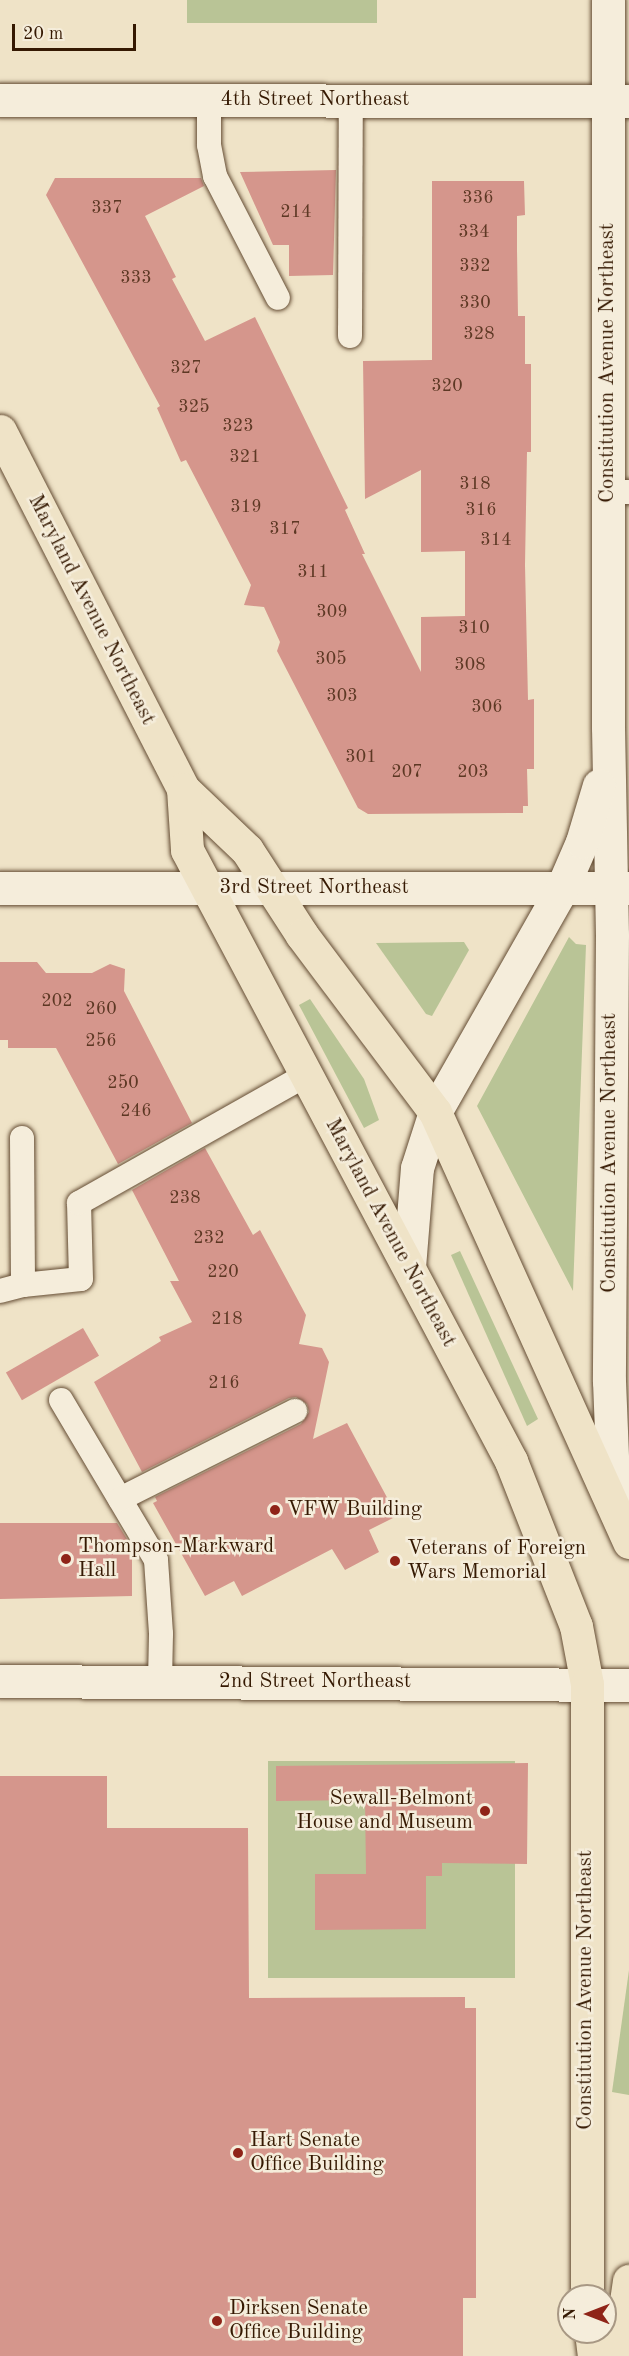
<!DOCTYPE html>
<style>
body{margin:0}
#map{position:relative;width:629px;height:2356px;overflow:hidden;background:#efe3c7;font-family:"Old Standard TT",serif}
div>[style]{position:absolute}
.green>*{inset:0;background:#b9c496;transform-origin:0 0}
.building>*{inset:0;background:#d5968c;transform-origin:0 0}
.roads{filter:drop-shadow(0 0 2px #644c33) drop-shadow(0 0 2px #644c33)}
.service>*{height:24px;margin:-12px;padding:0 12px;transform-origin:12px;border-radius:12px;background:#f5eddb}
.minor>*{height:33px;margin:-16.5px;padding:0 16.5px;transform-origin:16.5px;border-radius:16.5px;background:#f5eddb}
.tertiary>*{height:33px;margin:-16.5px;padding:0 16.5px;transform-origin:16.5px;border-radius:16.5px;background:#f5eddb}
.secondary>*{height:33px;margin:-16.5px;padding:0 16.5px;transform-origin:16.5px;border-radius:16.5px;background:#f5eddb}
.primary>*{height:33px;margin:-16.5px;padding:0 16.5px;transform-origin:16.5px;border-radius:16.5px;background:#efe3c7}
.dots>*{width:16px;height:16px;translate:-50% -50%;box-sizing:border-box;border:3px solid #f5eddb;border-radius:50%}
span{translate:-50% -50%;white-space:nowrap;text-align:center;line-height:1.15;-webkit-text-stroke:5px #f5eddb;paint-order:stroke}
.number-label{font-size:18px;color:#5d3824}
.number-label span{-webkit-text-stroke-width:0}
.street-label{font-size:21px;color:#351902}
.poi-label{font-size:21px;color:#351902}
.left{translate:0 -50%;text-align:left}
.right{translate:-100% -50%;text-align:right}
.north{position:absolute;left:557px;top:2284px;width:60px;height:60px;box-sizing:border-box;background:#f5eddb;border:2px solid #a89884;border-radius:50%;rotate:270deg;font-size:16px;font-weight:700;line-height:24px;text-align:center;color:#351902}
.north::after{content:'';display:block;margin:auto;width:21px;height:27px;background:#8f2418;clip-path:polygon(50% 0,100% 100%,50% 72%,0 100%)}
.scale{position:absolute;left:12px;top:24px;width:124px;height:27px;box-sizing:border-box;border:3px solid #351902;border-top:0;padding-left:8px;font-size:18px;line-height:21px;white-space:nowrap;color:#351902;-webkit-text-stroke:4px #f5eddb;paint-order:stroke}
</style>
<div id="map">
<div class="green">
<i style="left:187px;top:0;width:190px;height:23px"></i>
<i style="clip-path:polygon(569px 937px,576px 944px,586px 945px,573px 1291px,477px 1106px)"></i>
<i style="clip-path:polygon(464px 942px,469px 950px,432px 1016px,426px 1014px,376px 943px)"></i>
<i style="clip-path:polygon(310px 999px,364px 1079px,379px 1120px,364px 1128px,299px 1005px)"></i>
<i style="clip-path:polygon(460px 1251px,538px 1419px,527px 1426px,451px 1255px)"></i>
<i style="left:268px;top:1761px;width:247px;height:217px"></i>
<i style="clip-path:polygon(629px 1970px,629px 2095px,612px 2092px)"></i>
</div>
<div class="building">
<i style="clip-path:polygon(336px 170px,333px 275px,289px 276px,289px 245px,273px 245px,240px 172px)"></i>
<i style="clip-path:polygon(55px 178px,201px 178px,204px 186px,145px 216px,176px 277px,172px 279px,205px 341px,255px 317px,348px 508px,345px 510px,365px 554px,362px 554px,421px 672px,421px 617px,465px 616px,465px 551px,421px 552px,421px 470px,365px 499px,363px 361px,432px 360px,432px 181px,524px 181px,525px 215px,517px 216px,517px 249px,518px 316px,525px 316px,525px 364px,531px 364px,531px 452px,527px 452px,525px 565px,528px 700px,534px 699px,534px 769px,527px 769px,528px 806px,523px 806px,523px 813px,368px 814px,358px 808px,277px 651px,280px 642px,264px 607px,244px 605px,251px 585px,186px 460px,181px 462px,157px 408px,160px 406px,46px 195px)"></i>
<i style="clip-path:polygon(0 962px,37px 962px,46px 973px,92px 973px,110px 964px,125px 969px,124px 991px,192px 1123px,118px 1164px,56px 1048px,8px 1048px,8px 1040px,0 1040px)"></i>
<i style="clip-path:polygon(205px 1148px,253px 1235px,260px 1230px,306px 1315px,299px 1344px,322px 1348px,329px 1362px,313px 1439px,347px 1423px,397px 1516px,369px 1530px,379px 1552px,345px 1570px,332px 1549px,242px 1596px,234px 1581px,205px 1596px,153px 1503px,157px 1501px,155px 1497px,301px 1424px,309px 1412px,307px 1404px,296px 1397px,289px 1398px,142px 1472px,94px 1382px,161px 1341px,159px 1337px,192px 1322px,170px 1281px,179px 1281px,132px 1190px)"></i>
<i style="left:83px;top:1328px;width:32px;height:89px;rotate:60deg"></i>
<i style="clip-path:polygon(0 1523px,117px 1523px,132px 1547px,132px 1596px,0 1599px)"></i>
<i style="clip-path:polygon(528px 1763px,527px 1864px,442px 1863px,442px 1876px,426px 1876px,426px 1929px,315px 1930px,315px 1874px,366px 1874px,365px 1800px,276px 1801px,276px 1766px)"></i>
<i style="clip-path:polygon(0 1776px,107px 1776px,107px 1828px,248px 1828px,249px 1998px,465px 1997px,465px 2008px,476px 2008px,476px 2298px,463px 2298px,463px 2356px,0 2356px)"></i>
</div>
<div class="roads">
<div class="service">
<i style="left:209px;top:100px;width:45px;rotate:90deg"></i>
<i style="left:209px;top:145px;width:32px;rotate:79deg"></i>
<i style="left:215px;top:176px;width:137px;rotate:62.7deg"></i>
<i style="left:350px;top:336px;width:235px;rotate:-89.8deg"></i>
<i style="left:608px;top:492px;width:21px"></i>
<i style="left:22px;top:1138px;width:147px;rotate:89.6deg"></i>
<i style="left:23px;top:1285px;width:58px;rotate:-5.9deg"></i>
<i style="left:81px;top:1279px;width:76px;rotate:-91.5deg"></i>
<i style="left:79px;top:1203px;width:261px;rotate:-29.4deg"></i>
<i style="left:0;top:1291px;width:24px;rotate:-15deg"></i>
<i style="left:61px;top:1400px;width:186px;rotate:59.3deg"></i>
<i style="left:156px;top:1560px;width:74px;rotate:86.1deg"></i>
<i style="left:161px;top:1634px;width:48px;rotate:91.2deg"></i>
<i style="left:120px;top:1499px;width:196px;rotate:-26.7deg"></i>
</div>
<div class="minor">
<i style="left:0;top:888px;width:629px"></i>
</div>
<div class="tertiary">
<i style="left:0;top:1681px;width:629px;rotate:0.36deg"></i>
</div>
<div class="secondary">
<i style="left:608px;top:0;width:727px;rotate:90deg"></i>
<i style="left:608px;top:727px;width:208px;rotate:88.9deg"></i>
<i style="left:612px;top:935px;width:446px;rotate:90.4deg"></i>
<i style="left:609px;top:1381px;width:125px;rotate:87.7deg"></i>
<i style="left:0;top:100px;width:628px;rotate:0.09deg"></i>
<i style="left:409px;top:1267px;width:99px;rotate:-85.4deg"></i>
<i style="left:417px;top:1168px;width:59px;rotate:-72.2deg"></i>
<i style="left:435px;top:1112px;width:257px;rotate:-60.4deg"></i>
<i style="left:562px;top:888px;width:50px;rotate:-66.5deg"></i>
<i style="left:582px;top:842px;width:59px;rotate:-73.4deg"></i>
</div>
<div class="primary">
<i style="left:0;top:431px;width:402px;rotate:62.9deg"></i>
<i style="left:183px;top:789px;width:88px;rotate:43.6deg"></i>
<i style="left:247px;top:850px;width:101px;rotate:57.1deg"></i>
<i style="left:302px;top:935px;width:221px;rotate:53.1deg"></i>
<i style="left:435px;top:1112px;width:472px;rotate:65.7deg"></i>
<i style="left:183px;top:789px;width:61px;rotate:86.2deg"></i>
<i style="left:187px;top:850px;width:692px;rotate:62.06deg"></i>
<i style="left:511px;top:1461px;width:177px;rotate:68.5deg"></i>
<i style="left:576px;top:1626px;width:59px;rotate:79.3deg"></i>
<i style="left:587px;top:1684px;width:612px;rotate:90deg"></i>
<i style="left:591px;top:2332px;width:24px;rotate:83deg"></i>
<i style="left:618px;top:2356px;width:76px;rotate:-81.7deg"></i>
</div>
</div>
<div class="dots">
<i style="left:275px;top:1510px;background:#8f2418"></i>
<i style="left:66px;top:1559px;background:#8f2418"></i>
<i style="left:395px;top:1561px;background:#8f2418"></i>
<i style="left:485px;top:1811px;background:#8f2418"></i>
<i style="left:238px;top:2153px;background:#8f2418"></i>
<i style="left:217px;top:2321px;background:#8f2418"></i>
</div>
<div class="number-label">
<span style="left:478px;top:198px">336</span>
<span style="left:107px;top:208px">337</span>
<span style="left:296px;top:212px">214</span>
<span style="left:474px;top:232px">334</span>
<span style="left:475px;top:266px">332</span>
<span style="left:136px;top:278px">333</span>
<span style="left:475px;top:303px">330</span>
<span style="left:479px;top:334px">328</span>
<span style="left:186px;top:368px">327</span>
<span style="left:447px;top:386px">320</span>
<span style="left:194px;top:407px">325</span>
<span style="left:238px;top:426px">323</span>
<span style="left:245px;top:457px">321</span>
<span style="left:475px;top:484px">318</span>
<span style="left:246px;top:507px">319</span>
<span style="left:481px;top:510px">316</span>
<span style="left:285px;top:529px">317</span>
<span style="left:496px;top:540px">314</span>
<span style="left:313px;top:572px">311</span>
<span style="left:332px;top:612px">309</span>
<span style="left:474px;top:628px">310</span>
<span style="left:331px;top:659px">305</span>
<span style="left:470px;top:665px">308</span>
<span style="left:342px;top:696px">303</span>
<span style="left:487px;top:707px">306</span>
<span style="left:361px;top:757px">301</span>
<span style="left:407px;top:772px">207</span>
<span style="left:473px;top:772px">203</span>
<span style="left:57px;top:1001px">202</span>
<span style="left:101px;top:1009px">260</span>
<span style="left:101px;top:1041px">256</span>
<span style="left:123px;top:1083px">250</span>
<span style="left:136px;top:1111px">246</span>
<span style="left:185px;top:1198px">238</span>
<span style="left:209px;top:1238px">232</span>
<span style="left:223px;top:1272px">220</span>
<span style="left:227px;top:1319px">218</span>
<span style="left:224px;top:1383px">216</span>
</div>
<div class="street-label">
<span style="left:315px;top:100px">4th Street Northeast</span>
<span style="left:608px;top:363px;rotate:-90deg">Constitution Avenue Northeast</span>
<span style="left:91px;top:610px;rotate:63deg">Maryland Avenue Northeast</span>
<span style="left:314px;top:888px">3rd Street Northeast</span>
<span style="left:610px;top:1153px;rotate:-90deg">Constitution Avenue Northeast</span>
<span style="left:390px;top:1233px;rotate:62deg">Maryland Avenue Northeast</span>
<span style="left:315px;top:1682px">2nd Street Northeast</span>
<span style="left:586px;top:1990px;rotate:-90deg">Constitution Avenue Northeast</span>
</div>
<div class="poi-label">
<span class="left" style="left:287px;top:1510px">VFW Building</span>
<span class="left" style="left:78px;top:1559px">Thompson-Markward<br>Hall</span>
<span class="left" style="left:407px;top:1561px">Veterans of Foreign<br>Wars Memorial</span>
<span class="right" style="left:473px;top:1811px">Sewall-Belmont<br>House and Museum</span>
<span class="left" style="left:250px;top:2153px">Hart Senate<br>Office Building</span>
<span class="left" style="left:229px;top:2321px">Dirksen Senate<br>Office Building</span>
</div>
<div class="north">N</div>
<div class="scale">20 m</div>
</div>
